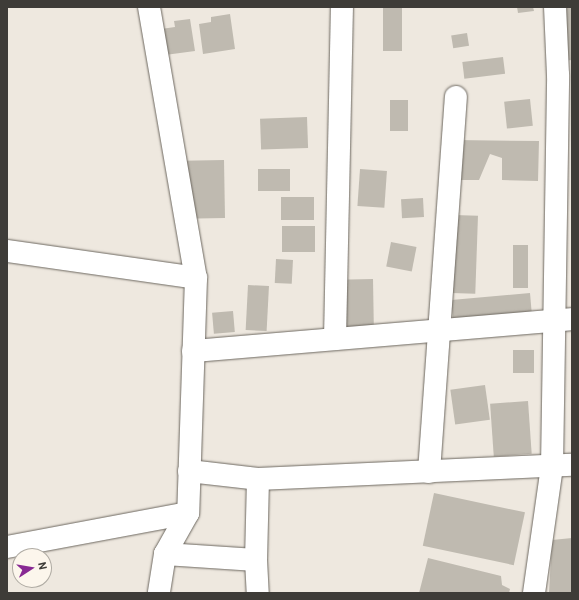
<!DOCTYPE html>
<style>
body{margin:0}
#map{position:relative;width:579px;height:600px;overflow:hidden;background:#eee8df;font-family:Barlow,sans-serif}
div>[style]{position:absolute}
.building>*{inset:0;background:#bfbab0;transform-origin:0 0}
.roads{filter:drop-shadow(0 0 1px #6d6860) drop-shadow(0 0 1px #6d6860)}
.minor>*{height:22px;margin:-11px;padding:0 11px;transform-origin:11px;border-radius:11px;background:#fff}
span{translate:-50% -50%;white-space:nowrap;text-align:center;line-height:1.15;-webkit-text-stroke:3.5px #fcf6ec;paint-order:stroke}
.frame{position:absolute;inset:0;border:8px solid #3e3c38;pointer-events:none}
.north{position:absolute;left:12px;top:548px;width:40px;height:40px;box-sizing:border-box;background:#fcf6ec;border:1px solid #b0aca4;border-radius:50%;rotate:78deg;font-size:11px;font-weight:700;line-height:16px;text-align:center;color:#3e3c38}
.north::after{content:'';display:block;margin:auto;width:14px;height:18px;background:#882993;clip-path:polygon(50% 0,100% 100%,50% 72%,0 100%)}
</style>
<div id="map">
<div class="building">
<i style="left:383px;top:7px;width:19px;height:44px"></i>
<i style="clip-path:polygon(517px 7px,533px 7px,534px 11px,518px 13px)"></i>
<i style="clip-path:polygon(560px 7px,572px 7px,572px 60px,562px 61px)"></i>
<i style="clip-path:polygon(230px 14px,235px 49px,203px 54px,199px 24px,211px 22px,211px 17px)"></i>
<i style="clip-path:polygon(190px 19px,195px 51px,165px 55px,161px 29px,175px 27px,174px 21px)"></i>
<i style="left:467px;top:33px;width:13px;height:16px;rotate:81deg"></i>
<i style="left:503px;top:57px;width:17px;height:41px;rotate:83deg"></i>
<i style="left:530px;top:99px;width:27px;height:26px;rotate:84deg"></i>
<i style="left:390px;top:100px;width:18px;height:31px"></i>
<i style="left:307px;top:117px;width:31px;height:47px;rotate:88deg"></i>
<i style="clip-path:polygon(455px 140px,539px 141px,538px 181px,502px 180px,502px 158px,490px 154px,479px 180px,455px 180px)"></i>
<i style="left:224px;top:160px;width:58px;height:41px;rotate:89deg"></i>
<i style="left:258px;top:169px;width:32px;height:22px"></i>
<i style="left:360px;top:169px;width:27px;height:37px;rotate:4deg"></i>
<i style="left:281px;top:197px;width:33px;height:23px"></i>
<i style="left:423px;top:198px;width:19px;height:22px;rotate:87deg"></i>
<i style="left:454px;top:215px;width:24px;height:78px;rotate:2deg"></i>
<i style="left:282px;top:226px;width:33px;height:26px"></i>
<i style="left:391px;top:242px;width:26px;height:25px;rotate:11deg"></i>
<i style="left:513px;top:245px;width:15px;height:43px"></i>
<i style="left:276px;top:259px;width:17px;height:24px;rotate:3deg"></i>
<i style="left:373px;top:279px;width:50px;height:36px;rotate:89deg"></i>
<i style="left:248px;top:285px;width:21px;height:45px;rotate:3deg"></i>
<i style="left:530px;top:293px;width:24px;height:79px;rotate:85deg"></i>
<i style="left:233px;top:311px;width:21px;height:21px;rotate:85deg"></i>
<i style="left:513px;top:350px;width:21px;height:23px"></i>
<i style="left:485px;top:385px;width:35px;height:35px;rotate:82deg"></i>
<i style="left:528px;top:401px;width:53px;height:38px;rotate:86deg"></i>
<i style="left:434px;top:493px;width:93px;height:54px;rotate:12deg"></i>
<i style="clip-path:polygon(572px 538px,572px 593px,549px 593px,552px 540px)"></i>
<i style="clip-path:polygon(428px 558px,501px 576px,502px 585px,510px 589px,509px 593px,419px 593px)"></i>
</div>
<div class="roads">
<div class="minor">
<i style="left:149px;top:7px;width:275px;rotate:80.2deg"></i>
<i style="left:196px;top:278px;width:235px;rotate:91.9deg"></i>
<i style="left:188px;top:513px;width:47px;rotate:119.3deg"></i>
<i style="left:165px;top:554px;width:39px;rotate:99deg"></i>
<i style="left:7px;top:251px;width:191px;rotate:8.1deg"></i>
<i style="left:335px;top:339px;width:332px;rotate:-88.8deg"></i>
<i style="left:193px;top:351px;width:380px;rotate:-4.8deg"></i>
<i style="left:189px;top:471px;width:69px;rotate:6.6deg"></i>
<i style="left:258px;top:479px;width:314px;rotate:-2.6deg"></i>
<i style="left:429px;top:472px;width:376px;rotate:-85.9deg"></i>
<i style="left:258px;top:479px;width:81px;rotate:91.4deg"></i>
<i style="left:256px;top:560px;width:33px;rotate:87deg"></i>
<i style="left:7px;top:547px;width:184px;rotate:-10.6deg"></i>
<i style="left:165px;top:554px;width:91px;rotate:3.8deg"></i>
<i style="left:534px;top:593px;width:127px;rotate:-81.9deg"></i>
<i style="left:552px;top:467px;width:392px;rotate:-89.1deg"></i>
<i style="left:558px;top:75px;width:68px;rotate:-92.5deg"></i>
</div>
</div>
<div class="frame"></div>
<div class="north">N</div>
</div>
